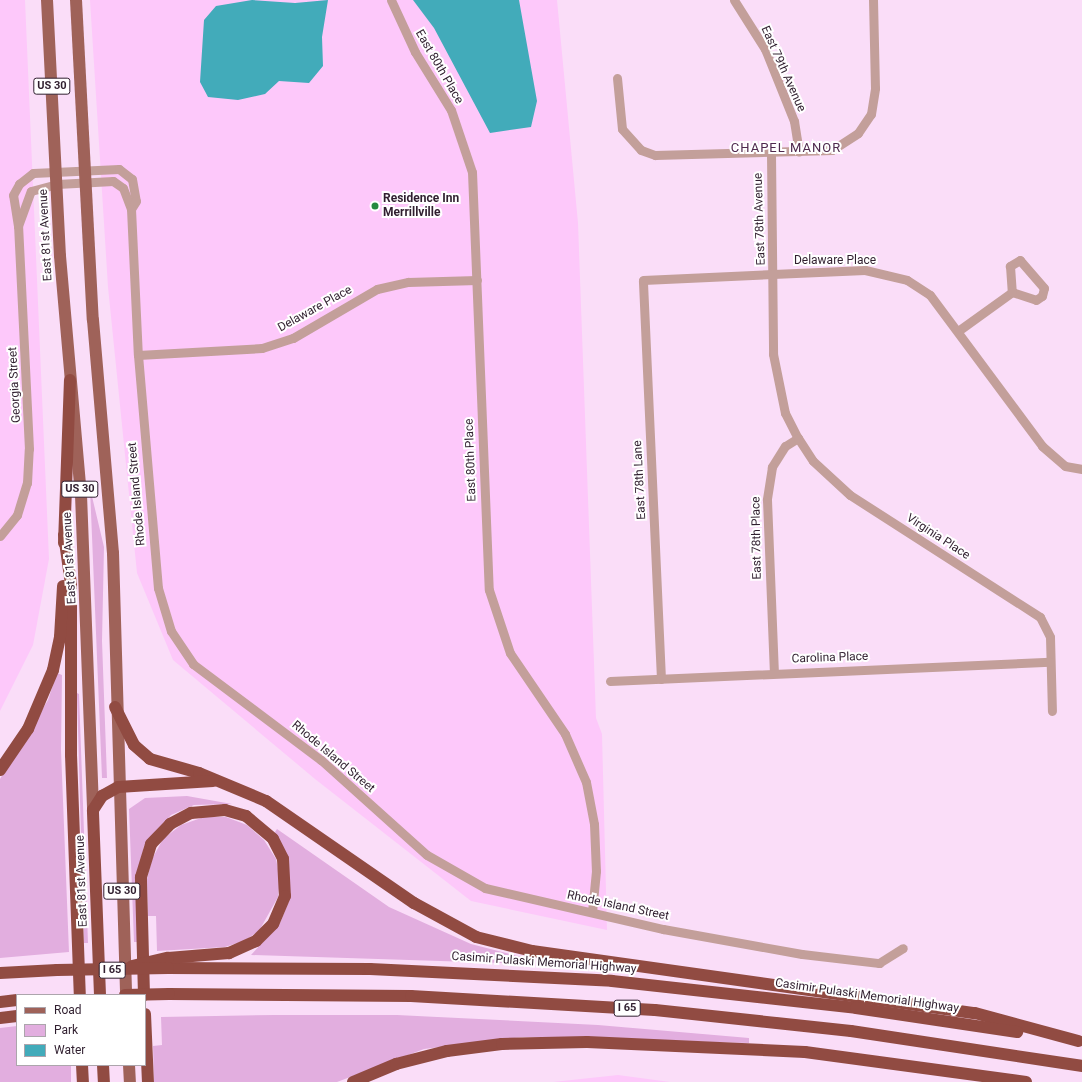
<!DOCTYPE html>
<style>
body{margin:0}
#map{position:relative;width:1082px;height:1082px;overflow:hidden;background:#faddf8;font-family:Roboto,sans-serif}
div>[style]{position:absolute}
.built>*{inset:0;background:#fdc8fa}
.green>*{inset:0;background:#e2aedf}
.water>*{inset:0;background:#42abba}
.street>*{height:9px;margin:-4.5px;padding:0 4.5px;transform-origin:4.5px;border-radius:4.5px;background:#c39f9a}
.primary>*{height:12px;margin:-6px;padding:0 6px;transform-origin:6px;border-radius:6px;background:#9f6259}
.highway>*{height:12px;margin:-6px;padding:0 6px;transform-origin:6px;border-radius:6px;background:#914b42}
.highway-bridge>*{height:12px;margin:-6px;padding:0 6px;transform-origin:6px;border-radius:6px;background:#914b42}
.dots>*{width:11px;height:11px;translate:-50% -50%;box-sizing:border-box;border:2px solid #fff;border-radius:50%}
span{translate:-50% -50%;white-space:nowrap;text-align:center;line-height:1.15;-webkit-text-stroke:4px #fff;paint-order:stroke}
.shield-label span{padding:1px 3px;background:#fff;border:1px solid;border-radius:3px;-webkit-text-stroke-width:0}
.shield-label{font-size:11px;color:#301f2f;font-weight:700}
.street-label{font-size:12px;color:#301f2f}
.poi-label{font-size:12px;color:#301f2f;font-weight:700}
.left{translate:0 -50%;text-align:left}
.neighbourhood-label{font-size:13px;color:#4f294e;letter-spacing:1px}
.legend{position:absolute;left:16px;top:994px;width:130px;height:72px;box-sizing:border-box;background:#fff;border:1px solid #aca5ac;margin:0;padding:5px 7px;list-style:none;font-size:12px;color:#301f2f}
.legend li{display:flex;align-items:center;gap:8px;height:20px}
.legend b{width:20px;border:1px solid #aca5ac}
</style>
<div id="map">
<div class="built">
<i style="clip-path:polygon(0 0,25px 0,49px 559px,33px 645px,0 711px)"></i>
<i style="clip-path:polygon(90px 0,557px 0,578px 223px,596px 718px,602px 734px,607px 930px,471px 901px,315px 779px,173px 660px,137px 573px,108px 287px)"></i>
<i style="clip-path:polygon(618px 1075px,670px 1082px,553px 1082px)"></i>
</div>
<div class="green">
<i style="clip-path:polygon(90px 488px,104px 547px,102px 641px,107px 778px,102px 778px)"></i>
<i style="clip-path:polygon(57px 673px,62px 675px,61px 750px,69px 952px,0 958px,0 779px,48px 700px)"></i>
<i style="clip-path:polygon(77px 693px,79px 694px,88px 943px,84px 943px)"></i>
<i style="clip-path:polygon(187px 796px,232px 804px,194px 805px,171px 815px,144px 846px,136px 885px,138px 942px,134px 942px,129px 809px,145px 798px)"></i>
<i style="clip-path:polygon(204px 817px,226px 817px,247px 825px,264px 840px,276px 859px,280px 879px,278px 897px,259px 931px,244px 941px,225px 947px,157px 951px,156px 916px,148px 916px,147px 879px,152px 859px,163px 839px,181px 825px)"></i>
<i style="clip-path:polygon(277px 829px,389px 907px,471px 944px,530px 959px,530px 964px,251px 955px,280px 923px,289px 901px,287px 857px,275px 832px)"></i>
<i style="clip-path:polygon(275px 1015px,397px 1015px,598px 1025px,749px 1038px,749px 1043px,522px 1037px,424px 1049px,337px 1082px,154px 1082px,153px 1046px,162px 1045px,161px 1017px)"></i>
<i style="clip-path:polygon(17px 1026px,17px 1065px,71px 1065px,71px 1082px,0 1082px,0 1028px)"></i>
</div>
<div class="water">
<i style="clip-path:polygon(252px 0,295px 3px,328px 0,322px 37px,323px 66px,309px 83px,279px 81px,265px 94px,238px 100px,208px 97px,200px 82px,204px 20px,216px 6px)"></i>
<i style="clip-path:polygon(413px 0,519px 0,537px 101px,531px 127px,490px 133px,434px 28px)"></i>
</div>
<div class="street">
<i style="left:391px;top:0;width:57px;rotate:65.2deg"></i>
<i style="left:415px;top:52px;width:68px;rotate:58.2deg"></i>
<i style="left:451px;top:110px;width:65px;rotate:71.3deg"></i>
<i style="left:472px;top:172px;width:418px;rotate:87.7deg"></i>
<i style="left:489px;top:590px;width:66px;rotate:71.6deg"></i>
<i style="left:510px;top:653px;width:98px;rotate:55.8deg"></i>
<i style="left:565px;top:734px;width:52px;rotate:66.4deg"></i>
<i style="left:586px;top:782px;width:43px;rotate:79.2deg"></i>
<i style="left:594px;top:824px;width:47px;rotate:87.6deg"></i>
<i style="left:596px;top:871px;width:41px;rotate:95.6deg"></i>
<i style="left:734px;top:0;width:58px;rotate:57.7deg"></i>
<i style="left:765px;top:49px;width:78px;rotate:68.1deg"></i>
<i style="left:794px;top:121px;width:31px;rotate:81deg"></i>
<i style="left:617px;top:78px;width:51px;rotate:84.4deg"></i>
<i style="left:622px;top:129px;width:28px;rotate:48deg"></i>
<i style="left:641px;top:150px;width:15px;rotate:20deg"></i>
<i style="left:655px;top:155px;width:177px;rotate:-1.6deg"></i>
<i style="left:832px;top:150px;width:31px;rotate:-33deg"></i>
<i style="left:858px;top:133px;width:23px;rotate:-56deg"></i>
<i style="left:871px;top:114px;width:26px;rotate:-81deg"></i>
<i style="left:875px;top:88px;width:88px;rotate:-91.3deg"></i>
<i style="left:771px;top:154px;width:200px;rotate:89.4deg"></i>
<i style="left:773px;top:354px;width:60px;rotate:78.5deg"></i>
<i style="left:785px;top:413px;width:28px;rotate:63deg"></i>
<i style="left:798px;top:438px;width:15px;rotate:148deg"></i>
<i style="left:785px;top:446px;width:25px;rotate:122deg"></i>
<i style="left:772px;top:467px;width:33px;rotate:99deg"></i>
<i style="left:767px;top:500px;width:172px;rotate:87.7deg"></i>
<i style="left:18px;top:226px;width:37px;rotate:-70deg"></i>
<i style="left:31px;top:191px;width:27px;rotate:-15deg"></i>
<i style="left:57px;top:184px;width:56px;rotate:-3.1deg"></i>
<i style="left:113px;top:181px;width:12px;rotate:35deg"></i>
<i style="left:123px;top:188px;width:22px;rotate:69deg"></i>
<i style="left:958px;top:331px;width:67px;rotate:-35.8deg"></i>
<i style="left:1012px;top:292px;width:25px;rotate:18deg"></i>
<i style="left:1036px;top:300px;width:7px;rotate:-34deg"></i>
<i style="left:1042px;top:296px;width:8px;rotate:-76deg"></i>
<i style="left:1044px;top:288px;width:37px;rotate:-131deg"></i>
<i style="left:1020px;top:260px;width:12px;rotate:149deg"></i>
<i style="left:1010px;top:266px;width:26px;rotate:86deg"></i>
<i style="left:138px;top:355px;width:124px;rotate:-3.2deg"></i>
<i style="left:262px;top:348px;width:33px;rotate:-18deg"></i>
<i style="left:293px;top:338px;width:97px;rotate:-30.3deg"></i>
<i style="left:377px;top:289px;width:32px;rotate:-13deg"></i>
<i style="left:408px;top:282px;width:69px;rotate:-1.7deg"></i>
<i style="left:798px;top:438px;width:27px;rotate:57deg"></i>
<i style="left:813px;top:461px;width:50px;rotate:42.6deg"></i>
<i style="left:850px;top:495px;width:226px;rotate:32.7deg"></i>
<i style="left:1040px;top:617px;width:22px;rotate:63deg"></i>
<i style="left:1050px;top:637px;width:74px;rotate:88.5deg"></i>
<i style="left:0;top:536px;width:27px;rotate:-51deg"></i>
<i style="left:17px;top:515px;width:34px;rotate:-73deg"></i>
<i style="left:27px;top:483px;width:34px;rotate:-87deg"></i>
<i style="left:29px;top:449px;width:223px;rotate:-92.8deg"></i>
<i style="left:18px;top:226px;width:31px;rotate:-99deg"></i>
<i style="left:13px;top:195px;width:13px;rotate:-61deg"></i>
<i style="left:19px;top:184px;width:18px;rotate:-38deg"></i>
<i style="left:33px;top:173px;width:86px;rotate:-2.7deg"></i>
<i style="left:119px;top:169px;width:16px;rotate:38deg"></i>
<i style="left:132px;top:179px;width:22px;rotate:80deg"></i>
<i style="left:136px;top:201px;width:9px;rotate:122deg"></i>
<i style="left:131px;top:209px;width:146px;rotate:87.3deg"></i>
<i style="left:138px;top:355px;width:234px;rotate:85.1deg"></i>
<i style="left:158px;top:588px;width:45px;rotate:73.2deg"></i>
<i style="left:171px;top:631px;width:40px;rotate:56deg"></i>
<i style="left:193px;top:664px;width:160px;rotate:36.9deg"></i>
<i style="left:321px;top:760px;width:142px;rotate:41.9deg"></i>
<i style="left:427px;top:855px;width:67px;rotate:29.6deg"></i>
<i style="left:485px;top:888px;width:183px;rotate:13deg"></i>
<i style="left:663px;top:929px;width:141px;rotate:10.2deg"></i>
<i style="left:802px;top:954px;width:78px;rotate:6.7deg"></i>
<i style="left:879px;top:963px;width:28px;rotate:-32deg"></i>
<i style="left:661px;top:679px;width:399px;rotate:-92.6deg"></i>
<i style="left:643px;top:280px;width:222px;rotate:-2.6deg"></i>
<i style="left:865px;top:270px;width:43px;rotate:13.4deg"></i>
<i style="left:907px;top:280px;width:27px;rotate:33deg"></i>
<i style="left:930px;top:295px;width:188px;rotate:53.4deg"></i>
<i style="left:1042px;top:446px;width:30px;rotate:41deg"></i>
<i style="left:1065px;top:466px;width:17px;rotate:10deg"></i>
<i style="left:610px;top:681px;width:440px;rotate:-2.5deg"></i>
</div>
<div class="primary">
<i style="left:47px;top:0;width:256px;rotate:87.1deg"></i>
<i style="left:60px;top:256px;width:240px;rotate:85deg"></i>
<i style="left:81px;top:495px;width:315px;rotate:87.8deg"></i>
<i style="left:76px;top:0;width:320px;rotate:87deg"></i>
<i style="left:93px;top:320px;width:234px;rotate:85.1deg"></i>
<i style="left:113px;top:553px;width:442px;rotate:88.3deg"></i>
<i style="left:129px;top:1065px;width:17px;rotate:87deg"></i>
</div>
<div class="highway">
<i style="left:64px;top:535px;width:49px;rotate:81.9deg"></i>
<i style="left:71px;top:584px;width:171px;rotate:90deg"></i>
<i style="left:71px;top:755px;width:240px;rotate:87.9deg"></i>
<i style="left:64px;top:543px;width:163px;rotate:-87.9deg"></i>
<i style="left:115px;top:707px;width:42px;rotate:63.4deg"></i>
<i style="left:134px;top:745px;width:21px;rotate:41deg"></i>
<i style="left:150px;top:759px;width:51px;rotate:15.9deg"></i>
<i style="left:199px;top:773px;width:73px;rotate:22.7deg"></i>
<i style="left:266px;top:801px;width:180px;rotate:34.6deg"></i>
<i style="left:414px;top:903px;width:71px;rotate:28.7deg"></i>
<i style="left:476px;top:937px;width:58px;rotate:14deg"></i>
<i style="left:532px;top:951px;width:447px;rotate:8deg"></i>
<i style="left:975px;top:1013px;width:107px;rotate:15.2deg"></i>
<i style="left:0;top:770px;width:50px;rotate:-55.7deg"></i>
<i style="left:28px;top:729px;width:64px;rotate:-67deg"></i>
<i style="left:53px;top:670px;width:34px;rotate:-78deg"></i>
<i style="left:60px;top:637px;width:51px;rotate:-86.6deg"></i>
<i style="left:168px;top:968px;width:202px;rotate:0.3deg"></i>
<i style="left:370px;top:969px;width:242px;rotate:2.8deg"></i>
<i style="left:612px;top:981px;width:245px;rotate:6.3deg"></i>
<i style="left:856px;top:1008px;width:163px;rotate:8.5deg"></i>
<i style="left:0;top:973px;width:57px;rotate:-3deg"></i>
<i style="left:169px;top:994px;width:242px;rotate:0.5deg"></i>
<i style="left:411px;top:996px;width:244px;rotate:3.3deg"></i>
<i style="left:655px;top:1010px;width:197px;rotate:6.1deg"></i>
<i style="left:851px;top:1031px;width:234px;rotate:8.6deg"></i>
<i style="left:100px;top:995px;width:185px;rotate:-92.2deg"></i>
<i style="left:93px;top:810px;width:17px;rotate:-57deg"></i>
<i style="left:102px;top:796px;width:18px;rotate:-29deg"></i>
<i style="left:118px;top:787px;width:95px;rotate:-3.6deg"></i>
<i style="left:144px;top:995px;width:118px;rotate:-91.5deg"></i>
<i style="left:141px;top:877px;width:34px;rotate:-73deg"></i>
<i style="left:151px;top:844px;width:28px;rotate:-46deg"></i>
<i style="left:170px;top:824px;width:24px;rotate:-28deg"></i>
<i style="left:191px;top:813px;width:34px;rotate:-5deg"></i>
<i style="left:225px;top:810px;width:22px;rotate:16deg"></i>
<i style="left:246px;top:816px;width:35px;rotate:40deg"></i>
<i style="left:273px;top:839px;width:22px;rotate:63deg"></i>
<i style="left:283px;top:859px;width:37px;rotate:87deg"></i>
<i style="left:285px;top:896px;width:30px;rotate:113deg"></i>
<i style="left:273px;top:924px;width:24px;rotate:135deg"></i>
<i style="left:256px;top:941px;width:30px;rotate:156deg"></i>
<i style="left:229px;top:953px;width:61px;rotate:175.3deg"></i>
<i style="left:0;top:1002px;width:17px;rotate:-7deg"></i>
<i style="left:145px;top:1014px;width:68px;rotate:87.5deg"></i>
<i style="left:0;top:1018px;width:17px;rotate:-7deg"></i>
<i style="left:82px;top:1065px;width:17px;rotate:87deg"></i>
<i style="left:103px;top:1065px;width:17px;rotate:87deg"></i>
<i style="left:353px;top:1082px;width:47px;rotate:-22.7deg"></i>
<i style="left:396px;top:1064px;width:53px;rotate:-14.3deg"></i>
<i style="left:447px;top:1051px;width:55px;rotate:-7.3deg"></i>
<i style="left:502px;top:1044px;width:85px;rotate:-1.3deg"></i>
<i style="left:587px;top:1042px;width:218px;rotate:2.6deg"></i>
<i style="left:805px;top:1052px;width:223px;rotate:7.7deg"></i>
</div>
<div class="highway-bridge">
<i style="left:132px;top:966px;width:37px;rotate:-13deg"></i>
<i style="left:57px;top:970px;width:111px;rotate:-1deg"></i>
<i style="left:125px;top:995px;width:44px;rotate:-1.3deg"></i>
</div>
<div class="dots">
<i style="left:375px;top:206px;background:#258a40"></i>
</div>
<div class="shield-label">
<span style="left:52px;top:86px">US 30</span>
<span style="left:80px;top:489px">US 30</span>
<span style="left:122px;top:891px">US 30</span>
<span style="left:112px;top:970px">I 65</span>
<span style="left:627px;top:1008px">I 65</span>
</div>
<div class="street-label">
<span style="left:439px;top:67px;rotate:60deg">East 80th Place</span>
<span style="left:783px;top:69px;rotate:66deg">East 79th Avenue</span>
<span style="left:760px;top:219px;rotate:-92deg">East 78th Avenue</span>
<span style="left:46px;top:235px;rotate:-93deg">East 81st Avenue</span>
<span style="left:835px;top:261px">Delaware Place</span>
<span style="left:315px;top:309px;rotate:-29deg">Delaware Place</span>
<span style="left:15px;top:385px;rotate:-93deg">Georgia Street</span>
<span style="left:471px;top:460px;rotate:-92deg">East 80th Place</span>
<span style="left:640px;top:480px;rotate:-93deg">East 78th Lane</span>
<span style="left:137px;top:494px;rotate:-95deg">Rhode Island Street</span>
<span style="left:938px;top:537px;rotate:33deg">Virginia Place</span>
<span style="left:757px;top:538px;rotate:-91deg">East 78th Place</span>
<span style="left:70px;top:558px;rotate:-93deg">East 81st Avenue</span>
<span style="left:830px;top:658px;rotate:-2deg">Carolina Place</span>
<span style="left:333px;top:757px;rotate:40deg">Rhode Island Street</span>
<span style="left:82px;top:881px;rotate:-92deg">East 81st Avenue</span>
<span style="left:618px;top:906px;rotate:12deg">Rhode Island Street</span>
<span style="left:544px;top:963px;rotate:4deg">Casimir Pulaski Memorial Highway</span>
<span style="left:867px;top:996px;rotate:8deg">Casimir Pulaski Memorial Highway</span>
</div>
<div class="poi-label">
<span class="left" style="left:383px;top:206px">Residence Inn<br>Merrillville</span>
</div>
<div class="neighbourhood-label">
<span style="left:786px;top:148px">CHAPEL MANOR</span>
</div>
<ul class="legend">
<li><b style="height:5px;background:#9f6259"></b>Road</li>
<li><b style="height:11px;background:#e2aedf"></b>Park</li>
<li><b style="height:11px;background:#42abba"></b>Water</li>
</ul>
</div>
